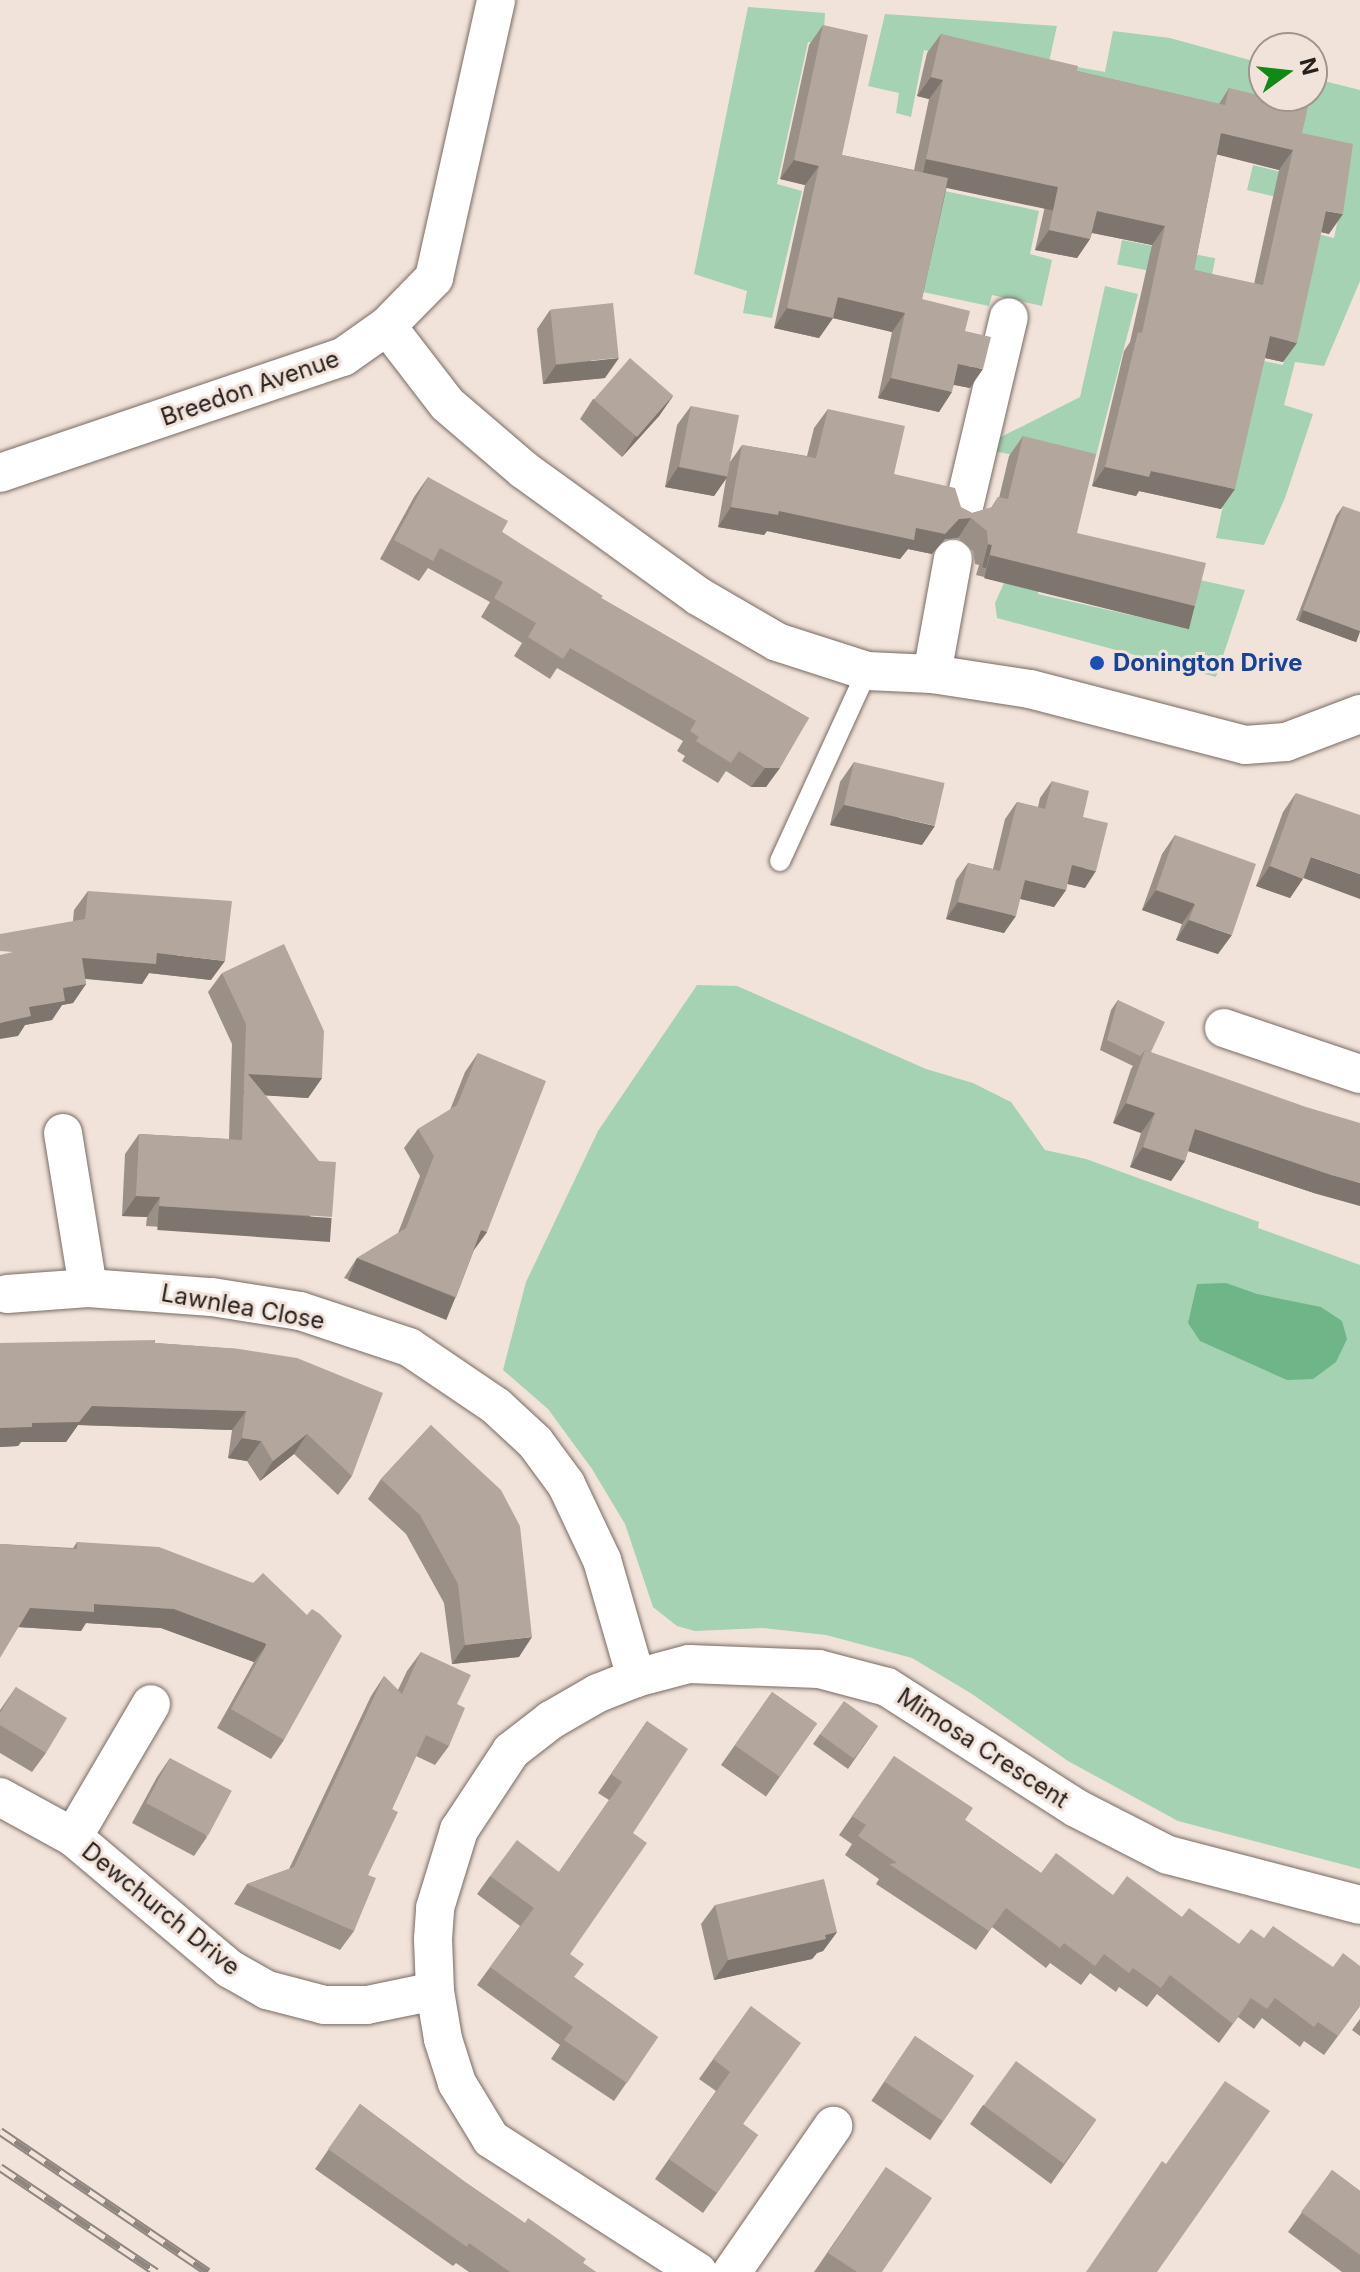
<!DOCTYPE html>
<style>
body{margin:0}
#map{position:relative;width:1360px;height:2272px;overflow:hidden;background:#f2e3da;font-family:Inter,sans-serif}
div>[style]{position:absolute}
.green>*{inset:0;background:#a4d2b3;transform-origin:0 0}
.forest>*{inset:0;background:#6eb587}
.roads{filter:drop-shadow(0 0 2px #786b63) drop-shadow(0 0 2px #786b63)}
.service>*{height:20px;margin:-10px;padding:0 10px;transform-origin:10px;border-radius:10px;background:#fff}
.minor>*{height:38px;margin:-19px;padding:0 19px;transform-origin:19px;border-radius:19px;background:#fff}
.rail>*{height:9px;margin-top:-4.5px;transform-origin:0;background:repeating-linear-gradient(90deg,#f2e3da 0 18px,#908680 0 36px);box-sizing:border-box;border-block:2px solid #908680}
.wall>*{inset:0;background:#9a9087;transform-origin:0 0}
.shaded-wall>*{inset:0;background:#7d756e;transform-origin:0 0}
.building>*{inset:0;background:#b3a79d;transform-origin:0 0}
.dots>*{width:22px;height:22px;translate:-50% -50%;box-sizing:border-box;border:4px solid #f2e3da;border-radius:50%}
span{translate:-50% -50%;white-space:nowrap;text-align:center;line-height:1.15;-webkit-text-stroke:6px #f2e3da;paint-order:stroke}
.street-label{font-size:24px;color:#27211e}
.transit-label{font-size:24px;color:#164399;font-weight:700}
.left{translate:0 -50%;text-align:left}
.north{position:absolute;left:1248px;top:32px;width:80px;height:80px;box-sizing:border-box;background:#f2e3da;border:2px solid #a1958f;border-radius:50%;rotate:75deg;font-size:22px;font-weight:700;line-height:32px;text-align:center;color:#27211e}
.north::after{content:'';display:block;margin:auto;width:28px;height:36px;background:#0f8b15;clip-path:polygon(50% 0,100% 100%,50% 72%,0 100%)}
</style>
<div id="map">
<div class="green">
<i style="clip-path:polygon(748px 7px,825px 13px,823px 45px,808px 42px,777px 184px,802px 191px,772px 318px,743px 313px,747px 291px,694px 274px)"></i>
<i style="clip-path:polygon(885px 14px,1057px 26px,1049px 62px,1105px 72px,1113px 31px,1170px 38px,1264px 64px,1264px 96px,1312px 96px,1312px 78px,1360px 90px,1360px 281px,1324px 366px,1295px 362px,1284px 405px,1313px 414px,1285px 498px,1264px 545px,1216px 538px,1255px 359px,1283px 365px,1314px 233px,1334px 238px,1350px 161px,1292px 201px,1247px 190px,1253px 165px,1285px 173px,1209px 119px,924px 50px,911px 117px,896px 113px,899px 93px,868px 86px)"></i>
<i style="clip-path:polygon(940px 190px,1039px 211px,1030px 254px,1052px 260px,1042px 306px,992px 295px,989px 306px,918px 291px)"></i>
<i style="left:1122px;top:240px;width:95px;height:25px;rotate:11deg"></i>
<i style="clip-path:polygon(1105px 286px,1138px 294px,1092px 471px,994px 451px,997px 439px,1080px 397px)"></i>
<i style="clip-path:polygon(1200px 580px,1245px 590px,1216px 677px,997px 618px,995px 603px,1004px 583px,1038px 591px,1038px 594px,1187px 628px)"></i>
<i style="clip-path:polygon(697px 985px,737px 986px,926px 1069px,973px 1083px,1011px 1102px,1045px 1150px,1086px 1159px,1259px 1222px,1258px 1228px,1360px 1265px,1360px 1869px,1178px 1821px,1068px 1761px,972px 1694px,912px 1658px,826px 1635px,763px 1628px,695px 1631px,677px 1626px,653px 1607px,625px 1524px,592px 1469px,548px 1409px,503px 1370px,526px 1282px,598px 1131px)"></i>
</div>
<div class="forest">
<i style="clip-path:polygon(1226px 1283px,1257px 1294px,1321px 1307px,1342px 1321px,1347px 1339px,1336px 1362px,1313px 1379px,1287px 1380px,1200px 1341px,1188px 1323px,1197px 1284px)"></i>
</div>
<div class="roads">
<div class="service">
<i style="left:780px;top:861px;width:209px;rotate:-65.4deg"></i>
</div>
<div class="minor">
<i style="left:387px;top:326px;width:98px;rotate:52.4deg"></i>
<i style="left:447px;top:404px;width:101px;rotate:40.6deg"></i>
<i style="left:524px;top:470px;width:215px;rotate:35.9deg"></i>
<i style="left:698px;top:596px;width:91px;rotate:30.2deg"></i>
<i style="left:777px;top:642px;width:95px;rotate:17.9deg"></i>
<i style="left:867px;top:671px;width:65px;rotate:2.6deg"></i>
<i style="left:932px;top:674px;width:99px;rotate:8.7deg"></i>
<i style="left:1030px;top:689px;width:222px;rotate:14.6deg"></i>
<i style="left:1245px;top:745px;width:41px;rotate:-4.2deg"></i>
<i style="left:1286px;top:742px;width:79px;rotate:-20.7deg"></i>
<i style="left:0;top:473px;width:362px;rotate:-18.7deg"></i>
<i style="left:343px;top:357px;width:54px;rotate:-35.2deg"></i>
<i style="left:387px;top:326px;width:67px;rotate:-45.6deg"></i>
<i style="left:434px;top:278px;width:285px;rotate:-77.4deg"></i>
<i style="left:963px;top:511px;width:199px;rotate:-76.7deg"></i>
<i style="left:932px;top:674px;width:117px;rotate:-79.7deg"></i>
<i style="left:1224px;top:1028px;width:144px;rotate:18.7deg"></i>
<i style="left:63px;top:1133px;width:157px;rotate:80.8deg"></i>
<i style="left:7px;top:1294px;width:81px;rotate:-4.2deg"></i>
<i style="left:88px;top:1288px;width:124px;rotate:4.2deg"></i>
<i style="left:212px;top:1297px;width:89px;rotate:9deg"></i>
<i style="left:300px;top:1311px;width:115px;rotate:18.3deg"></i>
<i style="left:409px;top:1347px;width:105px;rotate:34.1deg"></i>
<i style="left:496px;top:1406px;width:53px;rotate:42.7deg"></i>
<i style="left:535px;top:1442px;width:52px;rotate:53.6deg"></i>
<i style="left:566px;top:1484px;width:84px;rotate:64.7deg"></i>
<i style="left:602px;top:1560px;width:123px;rotate:73.9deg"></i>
<i style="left:0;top:1797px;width:83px;rotate:28.7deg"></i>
<i style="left:73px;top:1837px;width:205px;rotate:40.1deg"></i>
<i style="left:230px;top:1969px;width:43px;rotate:29.6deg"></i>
<i style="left:267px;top:1990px;width:59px;rotate:14.7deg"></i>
<i style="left:324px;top:2005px;width:43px"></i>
<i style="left:367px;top:2005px;width:69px;rotate:-11.6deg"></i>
<i style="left:73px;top:1837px;width:154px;rotate:-59.6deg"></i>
<i style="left:698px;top:2272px;width:246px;rotate:-147.3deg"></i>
<i style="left:491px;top:2139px;width:66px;rotate:-121.3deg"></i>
<i style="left:457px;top:2083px;width:46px;rotate:-107.7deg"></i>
<i style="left:443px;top:2039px;width:49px;rotate:-99.5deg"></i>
<i style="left:435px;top:1991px;width:52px;rotate:-92.2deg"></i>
<i style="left:433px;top:1939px;width:31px;rotate:-86deg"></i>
<i style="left:435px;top:1908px;width:82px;rotate:-72.9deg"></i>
<i style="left:459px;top:1830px;width:95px;rotate:-56.6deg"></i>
<i style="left:511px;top:1751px;width:51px;rotate:-37.8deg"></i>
<i style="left:551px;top:1720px;width:54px;rotate:-29.9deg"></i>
<i style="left:598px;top:1693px;width:41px;rotate:-21.5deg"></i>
<i style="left:636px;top:1678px;width:55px;rotate:-14.8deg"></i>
<i style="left:689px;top:1664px;width:130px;rotate:2.2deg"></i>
<i style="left:819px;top:1669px;width:70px;rotate:14.8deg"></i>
<i style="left:887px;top:1687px;width:224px;rotate:32.6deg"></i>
<i style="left:1076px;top:1808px;width:103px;rotate:27.1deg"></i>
<i style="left:1168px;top:1855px;width:198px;rotate:14.6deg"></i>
<i style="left:732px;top:2272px;width:178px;rotate:-55.3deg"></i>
</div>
</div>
<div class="rail">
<i style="left:0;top:2131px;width:251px;rotate:34.1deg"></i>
<i style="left:0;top:2167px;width:188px;rotate:33.9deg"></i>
</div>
<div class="wall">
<i style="clip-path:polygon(evenodd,823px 25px,842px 155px,914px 170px,929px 99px,917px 96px,927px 53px,941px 34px,1077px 71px,1219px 104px,1229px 88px,1302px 133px,1329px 234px,1321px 232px,1283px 362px,1265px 358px,1221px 509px,1139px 491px,1136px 496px,1092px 486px,1124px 351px,1130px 342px,1152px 245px,1092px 233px,1090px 239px,1077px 258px,1035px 250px,1045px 206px,947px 186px,922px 299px,965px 331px,970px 388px,954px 385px,939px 412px,878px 398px,892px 332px,833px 318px,819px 338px,774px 328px,805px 185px,780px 179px,809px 45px,823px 25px,1217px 154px,1279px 170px,1254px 284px,1194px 270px,1217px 154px)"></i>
<i style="clip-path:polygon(550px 310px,605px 378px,543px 384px,537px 329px)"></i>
<i style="clip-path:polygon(673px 396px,659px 416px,622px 457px,580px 419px,593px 399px)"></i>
<i style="clip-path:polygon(691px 406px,730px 462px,742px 445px,807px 456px,814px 428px,828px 409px,894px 474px,972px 513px,991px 508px,998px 497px,999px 498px,1009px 456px,1023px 436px,1077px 533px,1195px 606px,1182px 626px,976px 575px,979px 565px,975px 564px,973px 551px,958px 538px,945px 539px,932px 554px,908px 549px,900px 559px,767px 531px,764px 535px,718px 527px,726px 479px,714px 496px,665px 487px,677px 425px)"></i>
<i style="clip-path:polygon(428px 477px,502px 532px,601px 598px,809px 718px,766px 787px,751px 787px,726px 771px,718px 783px,682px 761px,685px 756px,677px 751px,683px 741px,557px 668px,550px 679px,514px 656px,522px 643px,481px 617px,490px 602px,428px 568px,419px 581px,380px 559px,414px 497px)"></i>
<i style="clip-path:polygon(1343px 506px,1353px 641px,1296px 620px,1336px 516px)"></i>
<i style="clip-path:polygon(854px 762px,922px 845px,830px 825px,840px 782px)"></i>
<i style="clip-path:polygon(1052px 781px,1083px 817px,1085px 888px,1067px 884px,1066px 890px,1054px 907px,1020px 899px,1004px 933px,946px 919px,956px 880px,968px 863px,993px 869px,1005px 819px,1017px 802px,1038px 807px,1040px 798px)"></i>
<i style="clip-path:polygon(1296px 793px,1303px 878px,1290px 898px,1256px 886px,1283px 812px)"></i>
<i style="clip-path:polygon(1175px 835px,1218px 954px,1176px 940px,1182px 924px,1142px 910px,1162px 854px)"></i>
<i style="clip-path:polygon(88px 891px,211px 980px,149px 973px,142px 984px,85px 979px,86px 984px,73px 1003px,62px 1005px,52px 1020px,25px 1025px,18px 1036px,73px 921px,74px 910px)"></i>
<i style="clip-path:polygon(222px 973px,322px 1078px,308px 1098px,265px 1095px,318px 1237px,146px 1226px,147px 1217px,122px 1216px,125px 1154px,139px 1134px,229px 1139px,232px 1044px,208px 992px)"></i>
<i style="clip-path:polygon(1118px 1000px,1151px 1052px,1317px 1194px,1188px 1151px,1185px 1161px,1171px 1181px,1130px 1167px,1141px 1133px,1113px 1123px,1131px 1069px,1133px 1066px,1100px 1050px,1111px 1010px)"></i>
<i style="clip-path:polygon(478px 1053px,487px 1232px,474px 1250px,456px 1297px,442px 1316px,344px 1278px,357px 1258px,398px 1233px,420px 1176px,404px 1148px,418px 1129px,450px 1110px,465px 1072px)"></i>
<i style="clip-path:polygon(0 1343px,155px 1343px,239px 1349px,352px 1476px,338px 1495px,294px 1454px,260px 1481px,247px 1461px,228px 1458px,232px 1430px,78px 1425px,66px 1442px,21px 1442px,18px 1446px,0 1447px)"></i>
<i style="clip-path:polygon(431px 1425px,519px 1657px,452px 1664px,444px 1603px,406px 1534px,368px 1499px,381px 1479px)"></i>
<i style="clip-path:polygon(77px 1542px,253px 1583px,284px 1740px,271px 1759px,217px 1728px,254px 1662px,161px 1628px,86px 1623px,81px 1631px,19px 1627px,0 1544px,73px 1548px)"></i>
<i style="clip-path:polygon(421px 1652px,457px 1704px,449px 1746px,435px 1765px,416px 1756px,392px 1809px,368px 1875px,354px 1931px,340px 1950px,234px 1904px,247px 1884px,289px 1869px,371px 1696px,384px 1676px,398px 1690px,407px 1671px)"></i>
<i style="clip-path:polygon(16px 1687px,46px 1753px,32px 1772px,0 1753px,0 1710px)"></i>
<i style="left:772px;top:1692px;width:55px;height:89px;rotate:35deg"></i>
<i style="clip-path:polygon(647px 1721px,633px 1833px,570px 1954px,574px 1977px,658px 2037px,614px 2101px,551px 2059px,560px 2045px,477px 1985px,520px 1926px,477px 1894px,490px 1876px,559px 1872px,609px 1800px,598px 1793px)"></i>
<i style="clip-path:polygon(878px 1726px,848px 1769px,813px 1744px,820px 1734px)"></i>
<i style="clip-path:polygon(894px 1756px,965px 1820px,1041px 1873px,1182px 1917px,1239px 1944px,1360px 2006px,1324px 2055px,1304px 2041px,1300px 2047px,1262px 2018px,1254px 2029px,1238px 2017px,1219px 2043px,1157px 1994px,1147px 2007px,1119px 1987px,1116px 1992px,1090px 1973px,1081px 1985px,1050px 1963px,1046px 1968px,992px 1927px,976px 1950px,876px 1884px,879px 1879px,845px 1855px,852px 1844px,839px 1835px)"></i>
<i style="clip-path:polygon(170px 1758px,207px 1837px,194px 1856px,132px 1823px,157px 1777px)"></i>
<i style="clip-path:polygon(715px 1905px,837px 1932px,823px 1951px,817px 1953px,812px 1959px,714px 1980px,701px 1924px)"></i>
<i style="clip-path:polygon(751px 2006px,743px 2124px,758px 2135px,703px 2213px,655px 2179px,716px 2091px,699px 2079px)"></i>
<i style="clip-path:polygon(1360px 2019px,1360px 2036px,1352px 2030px)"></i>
<i style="left:915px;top:2036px;width:71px;height:78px;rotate:34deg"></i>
<i style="clip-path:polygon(360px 2104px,465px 2182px,596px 2272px,469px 2272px,456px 2263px,453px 2266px,315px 2169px)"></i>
<i style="clip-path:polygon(983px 2105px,1096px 2120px,1051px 2184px,970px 2124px)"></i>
<i style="clip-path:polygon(886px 2167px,882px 2272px,814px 2272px)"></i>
<i style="clip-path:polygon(1332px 2170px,1360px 2191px,1360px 2272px,1342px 2272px,1288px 2232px)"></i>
</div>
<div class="shaded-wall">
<i style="clip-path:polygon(931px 77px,943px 80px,929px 99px,917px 96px)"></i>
<i style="clip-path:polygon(1221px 133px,1293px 150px,1279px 170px,1207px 152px)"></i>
<i style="left:926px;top:159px;width:135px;height:24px;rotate:12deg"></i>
<i style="clip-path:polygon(794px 160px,819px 166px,805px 185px,780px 179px)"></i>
<i style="clip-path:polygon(1097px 211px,1165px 226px,1152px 245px,1083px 231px)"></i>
<i style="clip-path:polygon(1326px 211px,1343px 214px,1329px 234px,1312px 230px)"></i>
<i style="clip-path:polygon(1049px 230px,1090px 239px,1077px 258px,1035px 250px)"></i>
<i style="clip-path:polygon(838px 297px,905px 313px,892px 332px,824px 316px)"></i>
<i style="clip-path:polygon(787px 308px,833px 318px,819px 338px,774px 328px)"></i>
<i style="clip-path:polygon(1270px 336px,1297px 343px,1283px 362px,1256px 356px)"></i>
<i style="clip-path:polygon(619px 358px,605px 378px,543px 384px,556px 365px)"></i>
<i style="clip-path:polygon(958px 364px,983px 369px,970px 388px,945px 383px)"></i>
<i style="clip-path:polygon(891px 378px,952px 392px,939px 412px,878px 398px)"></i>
<i style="clip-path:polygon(673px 396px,659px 416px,622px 457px,635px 437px)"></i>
<i style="clip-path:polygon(678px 467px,727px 477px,714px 496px,665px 487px)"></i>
<i style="clip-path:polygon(1105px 467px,1151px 471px,1235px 489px,1221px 509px,1139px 491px,1136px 496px,1092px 486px)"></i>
<i style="clip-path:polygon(731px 507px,779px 511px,916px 528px,959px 519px,971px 518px,958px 538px,945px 539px,932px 554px,908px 549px,900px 559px,767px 531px,764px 535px,718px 527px)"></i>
<i style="left:988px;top:544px;width:4px;height:24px;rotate:14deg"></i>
<i style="left:990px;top:555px;width:211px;height:24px;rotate:14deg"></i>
<i style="left:1303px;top:610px;width:61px;height:12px;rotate:20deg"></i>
<i style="clip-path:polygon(765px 768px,780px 768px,766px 787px,751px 787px)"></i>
<i style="clip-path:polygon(844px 805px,935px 826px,922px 845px,830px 825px)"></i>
<i style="clip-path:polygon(1311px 857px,1360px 874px,1360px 899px,1298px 876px)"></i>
<i style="clip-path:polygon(1072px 865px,1096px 871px,1085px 888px,1060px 882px)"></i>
<i style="clip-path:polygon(1270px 866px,1303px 879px,1290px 898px,1256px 886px)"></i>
<i style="clip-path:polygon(1025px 880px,1066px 890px,1054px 907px,1013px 897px)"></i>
<i style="clip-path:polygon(1156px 890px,1195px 904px,1182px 924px,1142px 910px)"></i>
<i style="clip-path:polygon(958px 902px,1016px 916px,1004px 933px,946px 919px)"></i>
<i style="clip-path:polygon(1189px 920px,1232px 935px,1218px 954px,1176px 940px)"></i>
<i style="clip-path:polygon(157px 953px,225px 961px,211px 980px,149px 973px,142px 984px,68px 977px,82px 958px)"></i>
<i style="clip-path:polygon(86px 984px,73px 1003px,62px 1005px,52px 1020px,25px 1025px,18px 1036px,0 1039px,0 1023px,63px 988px)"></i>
<i style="clip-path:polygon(248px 1074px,322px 1078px,308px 1098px,243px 1094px)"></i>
<i style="clip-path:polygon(1126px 1103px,1155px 1113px,1141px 1133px,1113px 1123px)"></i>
<i style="clip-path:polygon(1195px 1129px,1360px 1183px,1360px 1206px,1317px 1194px,1182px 1149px)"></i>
<i style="clip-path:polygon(1143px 1147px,1185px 1161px,1171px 1181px,1130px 1167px)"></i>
<i style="clip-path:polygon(136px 1196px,160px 1197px,147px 1217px,122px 1216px)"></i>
<i style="left:159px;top:1206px;width:173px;height:24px;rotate:4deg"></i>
<i style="clip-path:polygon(481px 1230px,487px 1232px,473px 1251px)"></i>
<i style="left:357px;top:1258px;width:106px;height:24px;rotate:22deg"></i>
<i style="clip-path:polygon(92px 1406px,246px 1411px,232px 1430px,78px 1425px,66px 1442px,21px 1442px,18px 1446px,0 1447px,0 1428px)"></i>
<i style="clip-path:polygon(307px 1434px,294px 1454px,260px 1481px,273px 1461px)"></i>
<i style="clip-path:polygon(242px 1438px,261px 1441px,247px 1461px,228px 1458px)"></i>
<i style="clip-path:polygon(94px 1604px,174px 1609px,267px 1644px,254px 1662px,161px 1628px,86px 1623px,81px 1631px,17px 1627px,30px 1608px)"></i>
<i style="clip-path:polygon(532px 1637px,519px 1657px,452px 1664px,465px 1645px)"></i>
<i style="clip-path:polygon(837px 1932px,823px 1951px,817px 1953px,812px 1959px,714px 1980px,728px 1960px)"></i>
</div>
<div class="building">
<i style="clip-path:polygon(823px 25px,868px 35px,842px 155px,948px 178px,922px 299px,970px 311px,965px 331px,991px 337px,983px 369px,958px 364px,952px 392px,891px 378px,905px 313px,838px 297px,833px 318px,787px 308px,819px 166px,794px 160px)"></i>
<i style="clip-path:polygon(evenodd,941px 34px,1078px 66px,1077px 71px,1225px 105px,1229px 88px,1308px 107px,1302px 133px,1353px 144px,1343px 214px,1326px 211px,1297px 343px,1270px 336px,1235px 489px,1151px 471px,1149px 477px,1105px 467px,1138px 332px,1142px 333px,1165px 226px,1097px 211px,1090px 239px,1049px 230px,1058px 187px,926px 159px,943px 80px,931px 77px,941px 34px,1221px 133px,1293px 150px,1263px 285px,1194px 270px,1221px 133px)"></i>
<i style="left:613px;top:303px;width:55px;height:63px;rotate:84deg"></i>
<i style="left:630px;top:358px;width:57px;height:55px;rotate:41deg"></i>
<i style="left:691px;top:406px;width:49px;height:62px;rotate:11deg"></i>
<i style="clip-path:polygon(828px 409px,905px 426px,894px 474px,955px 488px,961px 507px,972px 513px,992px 507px,998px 497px,1008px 499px,1023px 436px,1096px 454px,1077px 533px,1206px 563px,1195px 606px,990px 555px,992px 545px,988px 544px,987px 531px,971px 518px,959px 519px,945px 534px,916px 528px,914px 540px,779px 511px,778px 515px,731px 507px,742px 445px,816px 458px)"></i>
<i style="clip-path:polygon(428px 477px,508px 521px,502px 532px,603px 596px,601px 598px,809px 718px,780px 768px,765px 768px,739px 751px,731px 763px,696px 741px,699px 737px,690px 731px,696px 721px,570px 648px,563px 659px,528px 637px,536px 623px,494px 598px,503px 582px,440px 548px,433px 561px,394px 540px)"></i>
<i style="clip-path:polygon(1343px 506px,1360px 512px,1360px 631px,1303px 610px)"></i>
<i style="left:854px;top:762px;width:93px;height:44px;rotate:13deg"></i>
<i style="clip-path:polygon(1052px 781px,1089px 791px,1083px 817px,1108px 823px,1096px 871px,1072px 865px,1066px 890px,1025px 880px,1016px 916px,958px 902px,968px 863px,1000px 871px,1017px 802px,1045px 809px)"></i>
<i style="clip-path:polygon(1296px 793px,1360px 815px,1360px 874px,1311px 857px,1303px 879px,1270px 866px)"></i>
<i style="clip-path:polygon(1175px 835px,1256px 864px,1232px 935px,1189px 920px,1195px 904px,1156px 890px)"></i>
<i style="clip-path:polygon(88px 891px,232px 901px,225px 961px,157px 953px,156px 964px,82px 958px,86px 984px,63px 988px,65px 1001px,29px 1007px,31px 1016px,0 1023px,0 955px,13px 952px,0 951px,0 934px,85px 919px)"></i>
<i style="clip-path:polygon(284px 944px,324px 1031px,322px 1078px,248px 1074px,319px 1161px,336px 1162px,332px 1217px,159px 1206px,160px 1197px,136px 1196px,139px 1134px,242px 1140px,246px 1024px,222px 973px)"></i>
<i style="clip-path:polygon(1118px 1000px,1165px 1022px,1151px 1052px,1145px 1050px,1140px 1056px,1107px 1040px)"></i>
<i style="clip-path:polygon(1145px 1050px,1306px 1107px,1360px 1123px,1360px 1183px,1331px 1175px,1195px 1129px,1185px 1161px,1143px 1147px,1155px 1113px,1126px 1103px)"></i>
<i style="clip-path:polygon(478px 1053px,546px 1081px,487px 1232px,481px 1230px,456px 1297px,357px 1258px,406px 1228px,434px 1156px,418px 1129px,457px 1105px)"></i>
<i style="clip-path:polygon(155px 1340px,155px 1343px,239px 1349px,297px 1358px,383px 1393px,352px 1476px,307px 1434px,273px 1461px,261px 1441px,242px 1438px,246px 1411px,92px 1406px,79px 1422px,32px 1423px,32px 1427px,0 1428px,0 1343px)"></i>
<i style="clip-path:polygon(431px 1425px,501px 1490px,520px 1526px,532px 1637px,465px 1645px,458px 1584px,420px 1515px,381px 1479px)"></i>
<i style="clip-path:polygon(77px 1542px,159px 1547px,253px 1583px,263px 1573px,307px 1615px,312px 1609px,320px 1614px,342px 1636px,284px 1740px,231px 1709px,267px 1644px,174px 1609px,94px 1604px,94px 1612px,30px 1608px,0 1658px,0 1544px,77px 1549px)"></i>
<i style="clip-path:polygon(421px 1652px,471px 1675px,457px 1704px,465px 1708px,449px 1746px,426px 1735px,392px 1809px,398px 1812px,368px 1875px,376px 1878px,354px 1931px,247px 1884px,294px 1867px,384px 1676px,402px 1694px)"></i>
<i style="clip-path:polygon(16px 1687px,67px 1718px,46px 1753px,0 1725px,0 1713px)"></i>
<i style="left:772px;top:1692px;width:55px;height:65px;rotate:35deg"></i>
<i style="left:844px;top:1701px;width:42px;height:41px;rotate:36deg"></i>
<i style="clip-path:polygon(647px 1721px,688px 1749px,633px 1833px,647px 1843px,570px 1954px,584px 1964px,574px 1977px,658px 2037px,627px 2083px,564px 2040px,573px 2027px,490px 1967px,534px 1908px,490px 1876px,517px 1840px,559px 1872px,622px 1782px,611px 1774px)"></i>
<i style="clip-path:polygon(894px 1756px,973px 1808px,965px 1820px,1041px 1873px,1056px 1853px,1113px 1895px,1127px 1876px,1182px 1917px,1189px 1908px,1239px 1944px,1251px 1929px,1264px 1938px,1273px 1926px,1333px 1967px,1343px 1953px,1360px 1966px,1360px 2005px,1338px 2036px,1318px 2022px,1314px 2027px,1275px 1998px,1267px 2009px,1251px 1998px,1233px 2024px,1170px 1975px,1161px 1988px,1133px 1968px,1129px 1973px,1104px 1954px,1095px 1966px,1064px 1943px,1060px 1948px,1006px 1908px,989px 1931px,889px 1864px,897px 1863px,858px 1836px,866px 1825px,852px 1816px)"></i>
<i style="left:170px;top:1758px;width:70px;height:51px;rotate:28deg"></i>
<i style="clip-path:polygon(824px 1879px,837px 1932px,825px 1935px,826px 1939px,728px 1960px,715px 1905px)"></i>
<i style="clip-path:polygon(751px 2006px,801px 2043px,743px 2124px,758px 2135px,717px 2193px,669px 2159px,730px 2072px,713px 2059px)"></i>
<i style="left:915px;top:2036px;width:71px;height:55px;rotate:34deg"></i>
<i style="left:1016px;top:2061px;width:99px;height:55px;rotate:36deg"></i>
<i style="clip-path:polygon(1225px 2081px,1270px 2111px,1157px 2272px,1086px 2272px,1162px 2161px,1166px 2164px)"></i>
<i style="clip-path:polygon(360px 2104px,465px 2182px,525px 2223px,528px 2218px,558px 2239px,586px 2259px,583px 2263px,596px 2272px,510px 2272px,469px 2243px,467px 2247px,328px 2149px)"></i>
<i style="clip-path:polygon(886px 2167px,932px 2198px,882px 2272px,857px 2272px,828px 2253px)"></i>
<i style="clip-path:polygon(1332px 2170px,1360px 2191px,1360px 2255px,1301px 2212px)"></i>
</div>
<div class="dots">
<i style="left:1097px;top:663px;background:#1a4fb4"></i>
</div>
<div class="street-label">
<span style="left:250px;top:388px;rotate:-19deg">Breedon Avenue</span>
<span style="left:243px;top:1307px;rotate:10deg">Lawnlea Close</span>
<span style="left:983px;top:1748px;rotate:33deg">Mimosa Crescent</span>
<span style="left:161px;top:1909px;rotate:39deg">Dewchurch Drive</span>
</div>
<div class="transit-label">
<span class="left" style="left:1113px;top:663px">Donington Drive</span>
</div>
<div class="north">N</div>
</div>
